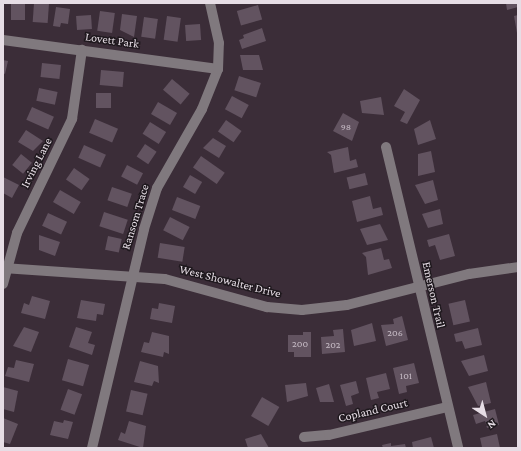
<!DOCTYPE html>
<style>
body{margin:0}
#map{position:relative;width:521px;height:451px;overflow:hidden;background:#3b2d38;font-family:"Crimson Pro",serif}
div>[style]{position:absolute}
.building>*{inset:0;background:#625360;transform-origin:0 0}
.minor>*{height:10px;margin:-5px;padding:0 5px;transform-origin:5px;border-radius:5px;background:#80797e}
span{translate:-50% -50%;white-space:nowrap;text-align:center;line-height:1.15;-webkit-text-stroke:3px #1e181d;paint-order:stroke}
.number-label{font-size:10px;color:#c5bac4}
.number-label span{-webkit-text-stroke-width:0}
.street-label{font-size:12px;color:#e6dde5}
.frame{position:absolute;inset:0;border:4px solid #e6dde5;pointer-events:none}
.north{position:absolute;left:465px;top:395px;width:40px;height:40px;-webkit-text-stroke:3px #1e181d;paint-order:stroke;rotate:144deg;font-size:11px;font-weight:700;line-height:16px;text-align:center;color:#e6dde5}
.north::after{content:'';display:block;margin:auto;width:14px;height:18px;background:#e6dde5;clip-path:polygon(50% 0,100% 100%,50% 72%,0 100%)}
</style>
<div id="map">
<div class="building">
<i style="left:11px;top:3px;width:14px;height:17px"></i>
<i style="left:34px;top:3px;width:15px;height:19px;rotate:4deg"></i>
<i style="clip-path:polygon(506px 3px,518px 3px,518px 7px,507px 10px)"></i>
<i style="left:258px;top:5px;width:15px;height:22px;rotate:74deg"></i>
<i style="clip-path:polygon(56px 7px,70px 9px,68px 24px,61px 23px,60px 27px,53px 26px)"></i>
<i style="left:100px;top:11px;width:15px;height:20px;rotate:8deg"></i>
<i style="clip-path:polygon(122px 14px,137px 16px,134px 37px,120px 30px)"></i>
<i style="left:91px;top:15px;width:14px;height:15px;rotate:86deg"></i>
<i style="clip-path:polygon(518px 15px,518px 32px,517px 33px,514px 16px)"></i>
<i style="left:167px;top:16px;width:14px;height:24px;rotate:8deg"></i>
<i style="left:144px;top:17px;width:14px;height:20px;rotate:8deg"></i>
<i style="left:200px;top:24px;width:16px;height:15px;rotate:86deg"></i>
<i style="clip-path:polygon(262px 28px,266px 41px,242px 49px,239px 40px,244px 38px,243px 35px)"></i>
<i style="clip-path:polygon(240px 55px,259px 55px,263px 70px,243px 70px)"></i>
<i style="clip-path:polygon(3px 60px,8px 61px,5px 74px,3px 73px)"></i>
<i style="left:42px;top:63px;width:19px;height:14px;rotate:6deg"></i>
<i style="left:101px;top:70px;width:23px;height:15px;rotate:5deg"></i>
<i style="left:239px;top:76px;width:23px;height:15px;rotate:18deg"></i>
<i style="left:172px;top:79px;width:23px;height:14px;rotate:40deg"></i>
<i style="left:39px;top:88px;width:19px;height:13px;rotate:12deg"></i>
<i style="clip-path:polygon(404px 89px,420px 100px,407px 124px,400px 121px,405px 112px,394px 106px)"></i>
<i style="left:111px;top:93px;width:15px;height:15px;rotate:90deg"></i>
<i style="left:232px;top:96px;width:19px;height:15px;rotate:28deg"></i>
<i style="clip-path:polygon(381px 97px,384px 115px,362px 113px,360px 101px)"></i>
<i style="left:158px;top:102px;width:22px;height:14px;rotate:30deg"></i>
<i style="left:32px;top:107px;width:24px;height:14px;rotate:24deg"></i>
<i style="clip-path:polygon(343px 113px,359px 122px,352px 141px,333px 131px)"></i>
<i style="left:95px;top:119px;width:25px;height:15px;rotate:23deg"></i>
<i style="left:226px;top:120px;width:19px;height:14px;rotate:35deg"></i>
<i style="clip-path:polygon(430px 120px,436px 139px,418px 145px,414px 129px)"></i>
<i style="left:150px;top:122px;width:19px;height:14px;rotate:32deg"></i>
<i style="clip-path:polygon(26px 130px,43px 141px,33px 151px,18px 142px)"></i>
<i style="clip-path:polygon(213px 138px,226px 146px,219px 158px,203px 148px)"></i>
<i style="left:145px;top:144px;width:14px;height:15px;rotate:34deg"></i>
<i style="left:84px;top:145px;width:24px;height:14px;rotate:24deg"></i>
<i style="clip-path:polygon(348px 147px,350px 161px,356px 159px,358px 167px,334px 173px,331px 155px,327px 152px)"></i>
<i style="clip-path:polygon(431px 151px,435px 172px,418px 176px,418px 154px)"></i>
<i style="left:21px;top:154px;width:14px;height:14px;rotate:39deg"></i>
<i style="left:201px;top:156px;width:29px;height:14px;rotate:35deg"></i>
<i style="left:127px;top:165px;width:18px;height:13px;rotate:27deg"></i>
<i style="left:74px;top:168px;width:19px;height:14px;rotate:35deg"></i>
<i style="left:365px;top:173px;width:12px;height:19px;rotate:76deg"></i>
<i style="left:190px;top:175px;width:14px;height:14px;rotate:30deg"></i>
<i style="clip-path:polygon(3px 177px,19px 185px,12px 198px,3px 193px)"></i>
<i style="clip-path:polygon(433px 180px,438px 200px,425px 204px,415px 185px)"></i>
<i style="left:112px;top:187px;width:21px;height:14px;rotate:19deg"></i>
<i style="left:60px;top:190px;width:24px;height:14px;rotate:30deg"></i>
<i style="clip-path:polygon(370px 196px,373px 209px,381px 207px,383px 215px,357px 222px,352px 201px)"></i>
<i style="left:177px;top:197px;width:25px;height:14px;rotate:21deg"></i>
<i style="clip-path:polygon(440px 209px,443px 224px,428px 228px,422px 214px)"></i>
<i style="left:104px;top:212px;width:25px;height:15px;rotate:18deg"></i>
<i style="left:48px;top:213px;width:21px;height:14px;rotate:25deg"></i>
<i style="left:170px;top:217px;width:22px;height:15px;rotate:27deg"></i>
<i style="clip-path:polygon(380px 224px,388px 240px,367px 245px,360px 229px)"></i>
<i style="clip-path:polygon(449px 234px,455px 256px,440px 260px,435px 245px,429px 247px,427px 240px)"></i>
<i style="clip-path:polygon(39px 235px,60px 242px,55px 256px,39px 250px)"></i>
<i style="left:108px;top:236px;width:14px;height:14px;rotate:12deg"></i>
<i style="left:160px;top:243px;width:25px;height:15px;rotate:9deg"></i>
<i style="clip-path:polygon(381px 248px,384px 260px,389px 259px,392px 268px,368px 275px,366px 257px,362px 253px)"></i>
<i style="clip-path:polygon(32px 296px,50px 301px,45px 319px,21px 313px,24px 303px,29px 305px)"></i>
<i style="clip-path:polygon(81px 300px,105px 304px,103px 315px,97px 314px,96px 321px,77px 318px)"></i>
<i style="left:465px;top:300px;width:22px;height:17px;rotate:77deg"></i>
<i style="clip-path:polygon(159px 303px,175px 306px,172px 323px,150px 319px,152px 308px,158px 309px)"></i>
<i style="clip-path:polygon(402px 316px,408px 340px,386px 346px,381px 325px,394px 324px,393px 319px)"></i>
<i style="clip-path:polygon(372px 323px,376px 341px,354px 346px,351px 330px)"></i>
<i style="clip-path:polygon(24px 327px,39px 332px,31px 352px,13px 346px)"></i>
<i style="clip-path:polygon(76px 327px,92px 332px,88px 343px,95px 345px,92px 355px,69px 347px)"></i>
<i style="clip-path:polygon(478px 328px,482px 345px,465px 349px,462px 341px,456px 342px,454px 334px)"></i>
<i style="clip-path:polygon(343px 329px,345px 352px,322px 354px,321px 337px,334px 336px,333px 330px)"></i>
<i style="clip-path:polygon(152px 332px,169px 336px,169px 354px,164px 352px,163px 357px,141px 352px,144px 342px,149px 343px)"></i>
<i style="clip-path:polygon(303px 332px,311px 332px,311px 357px,294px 357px,294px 352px,288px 352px,288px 335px,303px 335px)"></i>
<i style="clip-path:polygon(484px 355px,488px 371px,469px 376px,461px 361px)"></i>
<i style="left:68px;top:359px;width:22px;height:22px;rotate:16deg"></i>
<i style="clip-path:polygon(16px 360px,34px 364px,29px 382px,5px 376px,8px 367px,14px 368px)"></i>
<i style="clip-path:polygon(140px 361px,158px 366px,159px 383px,154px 381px,152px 386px,134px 382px)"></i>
<i style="clip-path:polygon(414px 363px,419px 383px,406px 386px,407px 392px,399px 394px,393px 368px)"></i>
<i style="clip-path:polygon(386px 373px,390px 389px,377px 392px,379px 398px,371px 400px,366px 378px)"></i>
<i style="clip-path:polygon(356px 381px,359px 393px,351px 396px,353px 404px,346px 406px,340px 385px)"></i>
<i style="clip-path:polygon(486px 382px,491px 403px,478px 406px,468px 387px)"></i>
<i style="clip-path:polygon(306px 383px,308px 396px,287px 402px,285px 385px)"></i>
<i style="clip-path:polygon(329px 384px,334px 402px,320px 402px,316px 388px)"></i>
<i style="clip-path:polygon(3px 387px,18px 391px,14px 412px,3px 409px)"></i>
<i style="left:68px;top:389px;width:15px;height:22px;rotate:20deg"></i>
<i style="left:131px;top:390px;width:17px;height:22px;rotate:13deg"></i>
<i style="left:262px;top:397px;width:20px;height:22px;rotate:30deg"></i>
<i style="clip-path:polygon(495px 409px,499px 425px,487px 428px,485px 421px,476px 424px,473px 415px)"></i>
<i style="clip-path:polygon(3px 418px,18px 424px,10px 444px,3px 442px)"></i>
<i style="clip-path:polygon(64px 420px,73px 422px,68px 439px,50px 435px,54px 421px,63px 423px)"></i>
<i style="clip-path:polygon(129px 421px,146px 426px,143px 448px,118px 440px,121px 432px,125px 434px)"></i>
<i style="clip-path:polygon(261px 434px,269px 448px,248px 448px,245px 439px)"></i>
<i style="clip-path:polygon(497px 434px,500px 448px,482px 447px,480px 438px)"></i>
<i style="clip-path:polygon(431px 437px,434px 448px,413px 448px,412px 442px)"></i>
<i style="clip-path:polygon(391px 443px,391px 446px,405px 444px,406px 448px,383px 448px,382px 445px)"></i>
</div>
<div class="minor">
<i style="left:3px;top:40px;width:217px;rotate:7.7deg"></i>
<i style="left:386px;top:147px;width:309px;rotate:76.5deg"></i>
<i style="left:3px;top:268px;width:162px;rotate:3.9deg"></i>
<i style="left:165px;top:279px;width:106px;rotate:15.4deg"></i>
<i style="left:267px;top:307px;width:35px;rotate:5deg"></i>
<i style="left:302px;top:310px;width:45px;rotate:-6.3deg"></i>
<i style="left:347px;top:305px;width:126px;rotate:-14.3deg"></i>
<i style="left:469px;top:274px;width:49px;rotate:-8.1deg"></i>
<i style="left:3px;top:284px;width:53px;rotate:-74.6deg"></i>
<i style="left:17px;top:233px;width:127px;rotate:-64.2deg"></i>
<i style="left:72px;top:119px;width:70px;rotate:-81.8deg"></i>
<i style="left:304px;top:437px;width:25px;rotate:-5deg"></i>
<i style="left:329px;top:435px;width:121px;rotate:-13.3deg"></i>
<i style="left:92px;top:448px;width:225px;rotate:-76.6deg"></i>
<i style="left:144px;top:229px;width:43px;rotate:-72.4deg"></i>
<i style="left:157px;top:188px;width:91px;rotate:-60.3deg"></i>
<i style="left:202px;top:109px;width:43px;rotate:-68.2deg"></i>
<i style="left:218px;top:69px;width:26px;rotate:-88deg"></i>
<i style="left:219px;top:43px;width:41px;rotate:-102.7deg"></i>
</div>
<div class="number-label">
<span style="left:346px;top:127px">98</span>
<span style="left:395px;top:333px">206</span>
<span style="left:300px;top:344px">200</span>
<span style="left:333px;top:345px">202</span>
<span style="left:406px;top:376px">101</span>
</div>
<div class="street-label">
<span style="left:112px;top:41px;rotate:8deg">Lovett Park</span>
<span style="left:37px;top:163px;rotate:-63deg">Irving Lane</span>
<span style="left:136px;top:217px;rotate:-73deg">Ransom Trace</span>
<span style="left:230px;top:282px;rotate:14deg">West Showalter Drive</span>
<span style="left:433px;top:295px;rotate:77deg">Emerson Trail</span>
<span style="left:373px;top:411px;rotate:-13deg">Copland Court</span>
</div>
<div class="frame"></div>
<div class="north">N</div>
</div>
